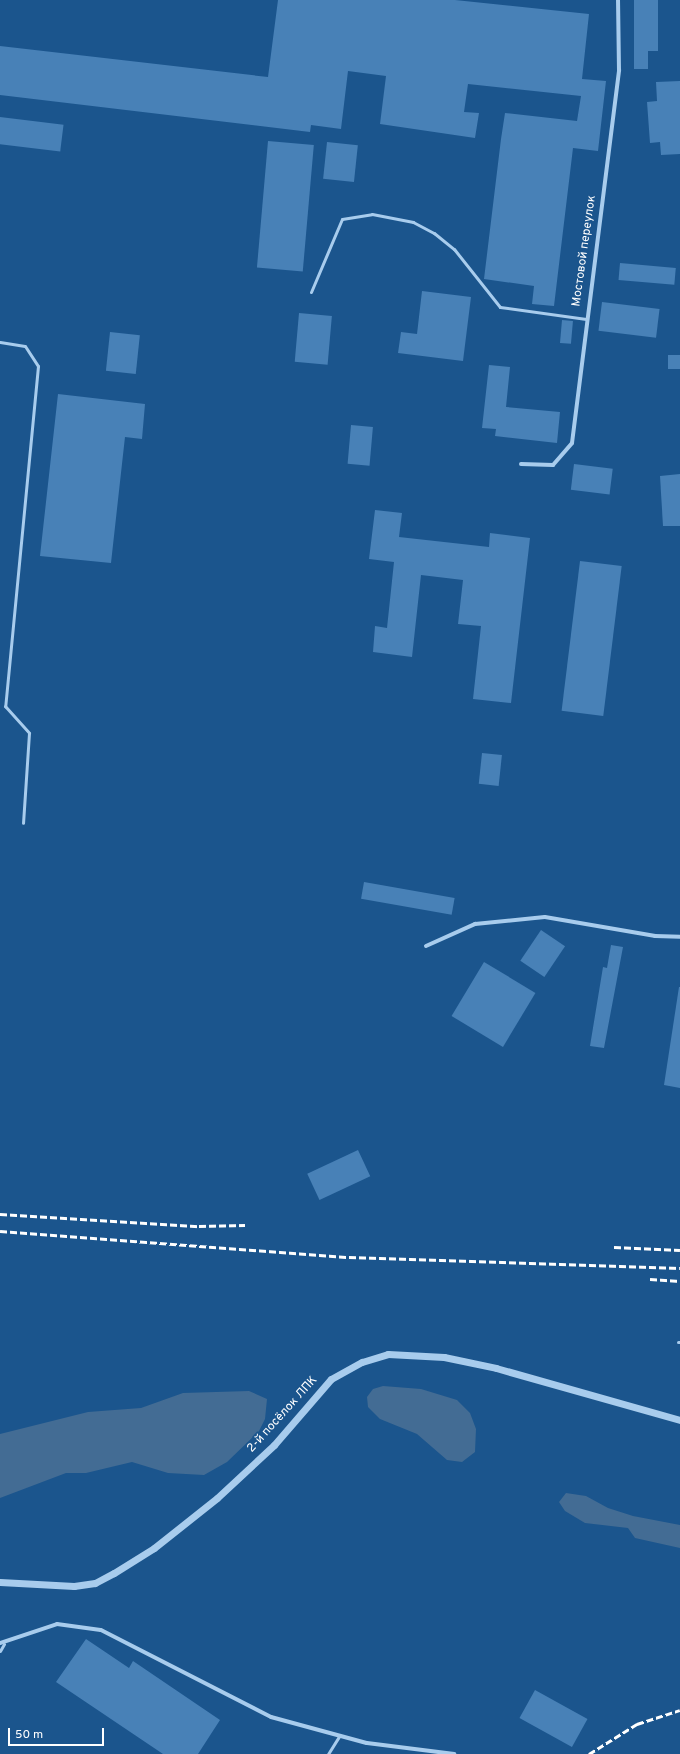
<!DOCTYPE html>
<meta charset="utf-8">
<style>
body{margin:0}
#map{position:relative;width:680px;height:1754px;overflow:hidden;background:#1b558d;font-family:Overpass,sans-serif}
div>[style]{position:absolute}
.water>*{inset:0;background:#436c94}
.building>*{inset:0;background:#4881b7;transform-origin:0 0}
.service>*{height:3px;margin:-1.5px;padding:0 1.5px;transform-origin:1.5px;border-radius:1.5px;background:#a8cced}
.minor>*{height:4px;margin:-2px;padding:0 2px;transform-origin:2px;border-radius:2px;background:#a8cced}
.tertiary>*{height:7px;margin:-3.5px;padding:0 3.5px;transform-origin:3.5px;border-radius:3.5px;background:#a8cced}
.rail>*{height:3px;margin-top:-1.5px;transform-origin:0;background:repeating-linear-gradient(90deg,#fff 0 7px,transparent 0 10px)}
span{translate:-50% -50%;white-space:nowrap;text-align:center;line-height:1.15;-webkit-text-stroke:3px #1b558d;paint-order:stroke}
.street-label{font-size:12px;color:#fff}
.scale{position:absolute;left:8px;top:1728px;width:96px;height:18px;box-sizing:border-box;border:2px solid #fff;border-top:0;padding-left:5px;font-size:12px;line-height:14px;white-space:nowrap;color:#fff;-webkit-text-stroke:3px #1b558d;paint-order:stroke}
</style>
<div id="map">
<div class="water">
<i style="clip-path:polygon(383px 1386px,421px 1389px,457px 1400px,470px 1413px,476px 1429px,475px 1452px,462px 1462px,447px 1460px,417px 1434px,380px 1419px,368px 1407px,367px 1397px,373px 1389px)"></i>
<i style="clip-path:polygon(249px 1391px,267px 1399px,265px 1419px,259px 1431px,227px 1462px,204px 1475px,168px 1473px,132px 1462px,86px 1473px,66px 1473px,0 1498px,0 1434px,88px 1412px,141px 1408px,183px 1393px)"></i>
<i style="clip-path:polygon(566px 1493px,586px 1496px,608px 1508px,633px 1516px,680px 1525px,680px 1548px,635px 1538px,628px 1528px,585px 1523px,565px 1511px,559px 1502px)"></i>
</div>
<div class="building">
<i style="clip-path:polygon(278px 0,455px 0,589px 14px,582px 79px,606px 81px,598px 151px,573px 148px,554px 306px,532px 304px,534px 286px,484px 279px,501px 139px,505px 113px,577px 121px,581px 96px,468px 84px,464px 112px,479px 113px,475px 138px,380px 124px,386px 76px,348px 71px,341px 129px,311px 125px,310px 132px,0 95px,0 46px,268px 77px)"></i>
<i style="clip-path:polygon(634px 0,658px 0,658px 51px,648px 51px,648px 69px,634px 69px)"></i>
<i style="clip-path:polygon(680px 81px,680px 154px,661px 155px,660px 142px,650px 143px,647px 102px,657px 101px,656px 82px)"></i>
<i style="left:0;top:117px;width:64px;height:27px;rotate:7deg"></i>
<i style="left:268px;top:141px;width:46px;height:127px;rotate:5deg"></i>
<i style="left:327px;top:142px;width:31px;height:37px;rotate:6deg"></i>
<i style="left:620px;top:263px;width:56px;height:17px;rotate:5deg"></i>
<i style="clip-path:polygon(422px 291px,471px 297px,463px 361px,398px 353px,401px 332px,417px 334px)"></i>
<i style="left:602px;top:302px;width:58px;height:29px;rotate:7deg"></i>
<i style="left:299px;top:313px;width:33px;height:49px;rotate:5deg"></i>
<i style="left:562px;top:320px;width:11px;height:23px;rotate:5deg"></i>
<i style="left:110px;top:332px;width:30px;height:39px;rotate:6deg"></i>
<i style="left:668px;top:355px;width:12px;height:14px"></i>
<i style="clip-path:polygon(489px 365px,510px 367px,506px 407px,560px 412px,557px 443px,495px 436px,496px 429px,482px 428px)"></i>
<i style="clip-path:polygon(58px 394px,145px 404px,142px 439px,125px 437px,111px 563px,40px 556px)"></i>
<i style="left:351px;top:425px;width:22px;height:39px;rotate:5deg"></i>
<i style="left:574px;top:464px;width:39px;height:26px;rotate:7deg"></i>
<i style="clip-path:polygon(680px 474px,680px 526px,663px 526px,660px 476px)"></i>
<i style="clip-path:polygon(375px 510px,402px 513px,399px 537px,489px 547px,490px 533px,530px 538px,511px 703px,473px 699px,481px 626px,458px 624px,463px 580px,421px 575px,412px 657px,373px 652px,375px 626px,387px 628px,394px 562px,369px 559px)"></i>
<i style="left:580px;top:561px;width:42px;height:151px;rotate:7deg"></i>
<i style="left:482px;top:753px;width:20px;height:31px;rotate:6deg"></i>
<i style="left:364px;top:882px;width:92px;height:17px;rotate:10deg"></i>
<i style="left:541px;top:930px;width:29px;height:37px;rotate:34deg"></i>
<i style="clip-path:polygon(611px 945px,623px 947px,604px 1048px,590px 1046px,603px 967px,607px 968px)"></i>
<i style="left:484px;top:962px;width:60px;height:63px;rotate:31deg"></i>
<i style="clip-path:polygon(679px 987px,680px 987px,680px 1088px,664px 1085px)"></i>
<i style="left:358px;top:1150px;width:29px;height:56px;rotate:65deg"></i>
<i style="clip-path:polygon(86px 1639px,129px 1668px,133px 1661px,220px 1720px,198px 1754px,163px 1754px,56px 1682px)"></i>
<i style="left:535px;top:1690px;width:60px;height:32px;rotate:29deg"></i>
</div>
<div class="service">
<i style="left:311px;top:292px;width:79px;rotate:-67deg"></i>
<i style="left:342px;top:219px;width:30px;rotate:-9deg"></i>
<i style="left:372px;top:214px;width:42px;rotate:11deg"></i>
<i style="left:413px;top:222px;width:24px;rotate:28deg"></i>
<i style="left:434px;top:233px;width:26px;rotate:39deg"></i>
<i style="left:454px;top:249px;width:74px;rotate:51.6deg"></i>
<i style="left:500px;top:307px;width:87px;rotate:7.9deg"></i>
<i style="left:0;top:342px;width:25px;rotate:9deg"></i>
<i style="left:25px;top:346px;width:24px;rotate:57deg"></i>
<i style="left:38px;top:366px;width:342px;rotate:95.5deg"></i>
<i style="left:5px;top:706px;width:36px;rotate:48deg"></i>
<i style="left:29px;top:733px;width:90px;rotate:93.8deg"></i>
<i style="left:678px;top:1342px;width:2px"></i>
<i style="left:0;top:1651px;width:8px;rotate:-60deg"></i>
<i style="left:328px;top:1754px;width:22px;rotate:-58deg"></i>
</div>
<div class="minor">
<i style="left:521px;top:464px;width:32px;rotate:2deg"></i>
<i style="left:553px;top:465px;width:29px;rotate:-49deg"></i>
<i style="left:572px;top:443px;width:376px;rotate:-82.8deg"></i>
<i style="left:619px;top:70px;width:70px;rotate:-90.8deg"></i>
<i style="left:426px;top:946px;width:54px;rotate:-24.2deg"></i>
<i style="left:475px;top:924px;width:70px;rotate:-5.7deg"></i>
<i style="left:545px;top:917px;width:112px;rotate:9.8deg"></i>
<i style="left:655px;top:936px;width:25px;rotate:2deg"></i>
<i style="left:0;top:1643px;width:60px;rotate:-18.4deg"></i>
<i style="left:57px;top:1624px;width:44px;rotate:7.8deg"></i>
<i style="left:101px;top:1630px;width:191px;rotate:27.1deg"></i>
<i style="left:271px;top:1717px;width:99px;rotate:15.2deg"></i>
<i style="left:367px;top:1743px;width:88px;rotate:7.2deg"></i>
</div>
<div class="tertiary">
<i style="left:0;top:1582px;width:74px;rotate:3.1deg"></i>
<i style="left:74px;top:1586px;width:21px;rotate:-8deg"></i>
<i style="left:95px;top:1583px;width:21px;rotate:-28deg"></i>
<i style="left:114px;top:1573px;width:47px;rotate:-32deg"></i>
<i style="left:154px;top:1548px;width:80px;rotate:-38.4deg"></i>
<i style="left:217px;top:1498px;width:78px;rotate:-42.9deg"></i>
<i style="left:274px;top:1445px;width:87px;rotate:-49.2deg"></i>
<i style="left:331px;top:1379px;width:35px;rotate:-29deg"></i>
<i style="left:362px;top:1362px;width:27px;rotate:-17deg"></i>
<i style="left:388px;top:1354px;width:56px;rotate:3.1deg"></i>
<i style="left:444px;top:1357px;width:53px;rotate:11.9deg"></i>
<i style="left:496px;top:1368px;width:191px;rotate:15.8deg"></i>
</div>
<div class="rail">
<i style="left:0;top:1214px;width:199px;rotate:3.5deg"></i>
<i style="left:199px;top:1226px;width:46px;rotate:-1.2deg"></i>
<i style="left:0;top:1231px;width:350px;rotate:4.3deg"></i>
<i style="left:349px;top:1257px;width:331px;rotate:1.9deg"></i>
<i style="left:614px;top:1247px;width:66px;rotate:2.6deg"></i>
<i style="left:650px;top:1279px;width:30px;rotate:4deg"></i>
<i style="left:589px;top:1754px;width:57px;rotate:-32deg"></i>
<i style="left:637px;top:1724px;width:45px;rotate:-18deg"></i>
</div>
<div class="street-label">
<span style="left:585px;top:251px;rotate:-82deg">Мостовой переулок</span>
<span style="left:283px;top:1415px;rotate:-48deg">2-й посёлок ЛПК</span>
</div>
<div class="scale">50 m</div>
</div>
